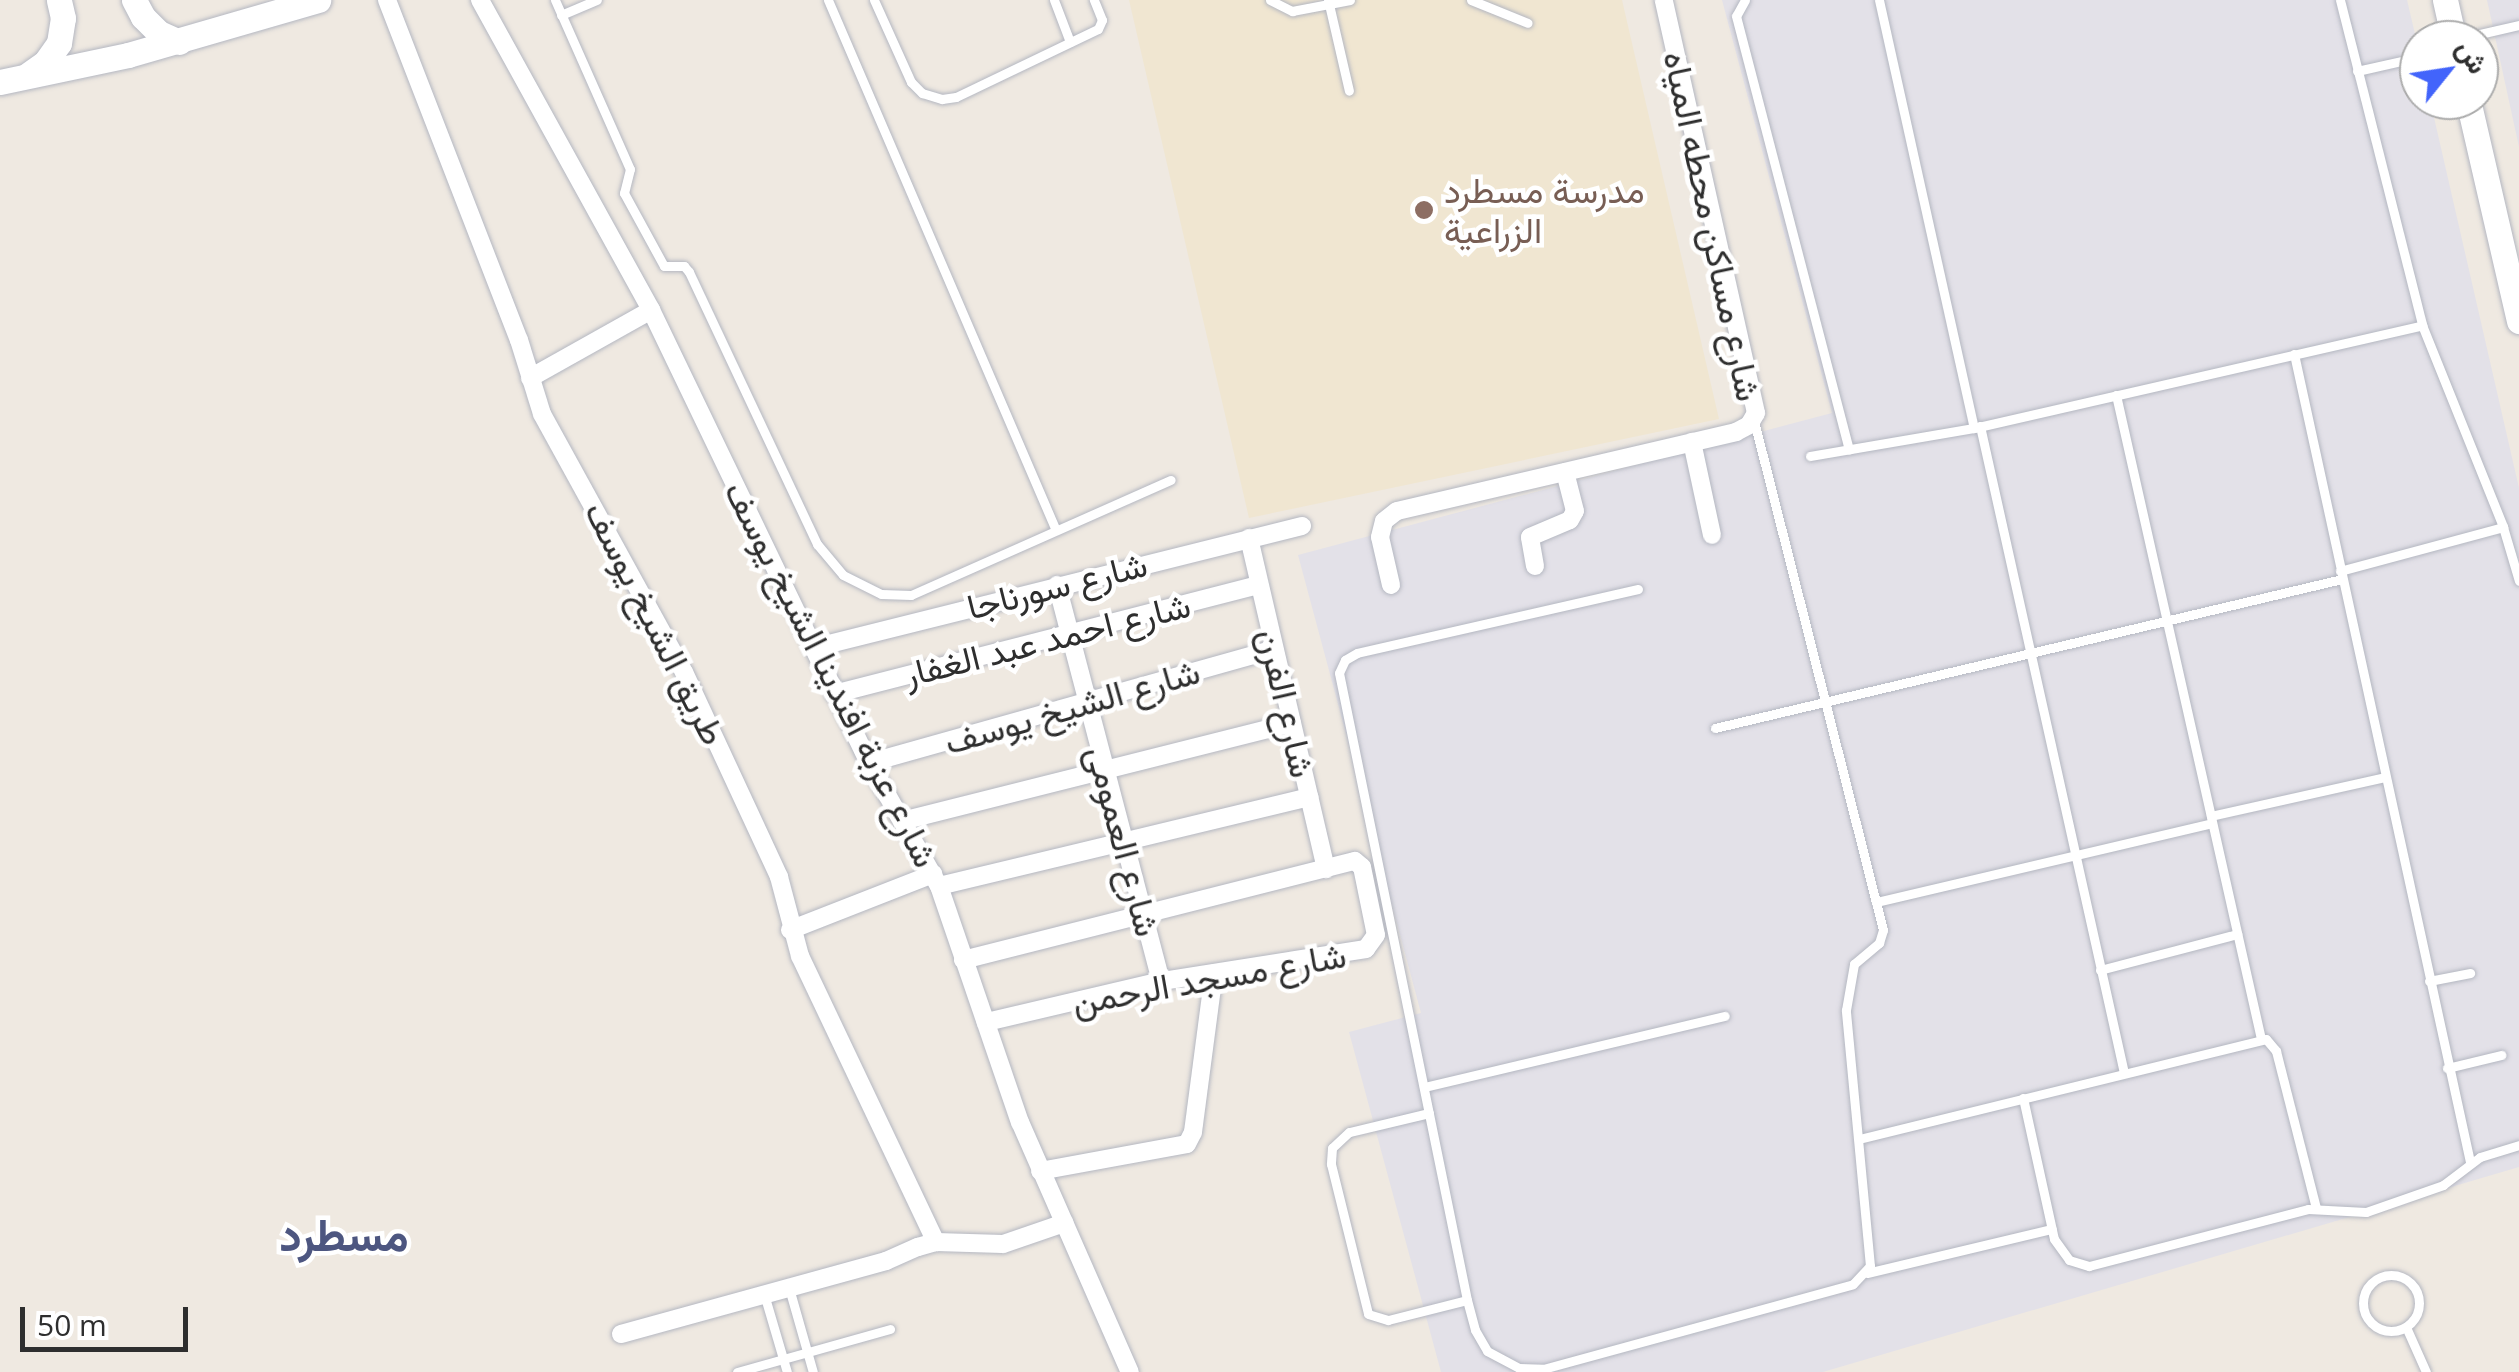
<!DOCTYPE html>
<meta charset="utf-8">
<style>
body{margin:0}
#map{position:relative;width:2519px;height:1372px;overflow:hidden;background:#efe9e1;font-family:"Open Sans",Vazirmatn,sans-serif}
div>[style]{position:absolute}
.industrial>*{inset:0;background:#e3e1e8}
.education>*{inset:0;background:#f0e6d1}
.roads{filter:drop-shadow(0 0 2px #b4b7c1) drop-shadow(0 0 2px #b4b7c1)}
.lane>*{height:9px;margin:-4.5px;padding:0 4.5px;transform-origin:4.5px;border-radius:4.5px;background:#fff}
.lane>.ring{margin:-4.5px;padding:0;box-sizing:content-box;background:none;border:9px solid #fff;border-radius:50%}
.street>*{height:18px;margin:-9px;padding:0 9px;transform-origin:9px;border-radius:9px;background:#fff}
.secondary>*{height:25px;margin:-12.5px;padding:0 12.5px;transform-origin:12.5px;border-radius:12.5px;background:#fff}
.dots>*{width:28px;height:28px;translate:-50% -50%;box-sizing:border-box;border:5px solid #fff;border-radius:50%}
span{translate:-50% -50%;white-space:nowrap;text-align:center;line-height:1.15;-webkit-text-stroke:9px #fff;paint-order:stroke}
.education-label{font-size:35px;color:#785e54}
.left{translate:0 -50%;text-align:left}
.street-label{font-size:35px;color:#2e2e2e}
.district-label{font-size:45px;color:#4d5680;font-weight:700}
.north{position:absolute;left:2399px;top:20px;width:100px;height:100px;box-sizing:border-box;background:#fff;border:2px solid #ababab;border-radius:50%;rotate:60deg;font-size:28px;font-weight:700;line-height:40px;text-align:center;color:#2e2e2e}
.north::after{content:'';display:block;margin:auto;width:35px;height:45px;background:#4264fb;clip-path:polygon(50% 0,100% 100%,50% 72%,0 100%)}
.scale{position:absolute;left:20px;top:1307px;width:168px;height:45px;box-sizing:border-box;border:5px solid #2e2e2e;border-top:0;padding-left:12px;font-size:30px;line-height:35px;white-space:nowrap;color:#2e2e2e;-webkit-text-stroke:8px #fff;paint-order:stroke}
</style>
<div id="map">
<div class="industrial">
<i style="clip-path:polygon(1722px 0,2407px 0,2419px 51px,2419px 100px,2430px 100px,2519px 488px,2519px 1167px,1823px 1372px,1441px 1372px,1349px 1032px,1421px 1013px,1298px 555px,1832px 413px)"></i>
<i style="clip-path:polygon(2487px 0,2519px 0,2519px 147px)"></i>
</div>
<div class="education">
<i style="clip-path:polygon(1129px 0,1622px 0,1719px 419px,1249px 518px)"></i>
</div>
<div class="roads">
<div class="lane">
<i style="left:555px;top:0;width:185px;rotate:66.1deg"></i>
<i style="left:630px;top:169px;width:25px;rotate:104deg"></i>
<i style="left:624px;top:193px;width:83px;rotate:61.3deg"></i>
<i style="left:664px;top:266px;width:20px"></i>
<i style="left:684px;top:266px;width:8px;rotate:50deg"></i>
<i style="left:689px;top:272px;width:301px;rotate:64.8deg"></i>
<i style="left:817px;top:544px;width:40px;rotate:50deg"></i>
<i style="left:843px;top:575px;width:42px;rotate:26.6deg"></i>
<i style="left:881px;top:594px;width:30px;rotate:2deg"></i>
<i style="left:911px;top:595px;width:284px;rotate:-23.9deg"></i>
<i style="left:828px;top:0;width:575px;rotate:66.74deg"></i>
<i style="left:874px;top:0;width:90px;rotate:65.7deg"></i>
<i style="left:911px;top:82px;width:16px;rotate:45deg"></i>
<i style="left:922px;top:93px;width:21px;rotate:17deg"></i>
<i style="left:942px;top:99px;width:14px;rotate:-8deg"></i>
<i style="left:956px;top:97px;width:157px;rotate:-25.6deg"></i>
<i style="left:1098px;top:29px;width:10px;rotate:-66deg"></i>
<i style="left:1102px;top:20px;width:22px;rotate:-112deg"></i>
<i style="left:1054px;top:0;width:45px;rotate:69.1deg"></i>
<i style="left:1270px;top:0;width:25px;rotate:27deg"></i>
<i style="left:1292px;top:11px;width:59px;rotate:-10.7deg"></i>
<i style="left:1328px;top:0;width:93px;rotate:77deg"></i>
<i style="left:1471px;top:0;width:61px;rotate:22deg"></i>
<i style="left:1745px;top:0;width:18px;rotate:119deg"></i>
<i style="left:1736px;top:16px;width:448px;rotate:75.4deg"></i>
<i style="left:1879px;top:0;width:438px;rotate:77.5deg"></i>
<i style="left:2340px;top:0;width:335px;rotate:75.8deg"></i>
<i style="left:2422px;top:325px;width:218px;rotate:68.1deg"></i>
<i style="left:2503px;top:527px;width:56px;rotate:73.5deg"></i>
<i style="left:561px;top:15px;width:39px;rotate:-23deg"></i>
<i style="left:2458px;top:39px;width:63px;rotate:-12.9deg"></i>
<i style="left:2357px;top:71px;width:45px;rotate:-12.8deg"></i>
<i style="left:2294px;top:354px;width:827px;rotate:77.71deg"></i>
<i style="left:2116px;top:395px;width:660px;rotate:77.31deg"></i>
<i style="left:1980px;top:426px;width:663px;rotate:77.45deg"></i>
<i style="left:1810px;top:456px;width:166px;rotate:-9.7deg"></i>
<i style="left:1974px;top:428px;width:460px;rotate:-12.9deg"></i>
<i style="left:2340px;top:571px;width:169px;rotate:-15.1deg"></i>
<i style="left:1638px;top:589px;width:288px;rotate:167.2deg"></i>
<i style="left:1357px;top:653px;width:14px;rotate:150deg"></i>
<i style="left:1345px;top:660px;width:14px;rotate:115deg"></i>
<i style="left:1339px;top:673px;width:640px;rotate:78.46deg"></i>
<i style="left:1467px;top:1300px;width:31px;rotate:75deg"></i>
<i style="left:1475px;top:1330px;width:24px;rotate:60deg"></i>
<i style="left:1487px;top:1351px;width:36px;rotate:28deg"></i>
<i style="left:1519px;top:1368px;width:24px;rotate:2deg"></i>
<i style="left:1543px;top:1369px;width:321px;rotate:-15.3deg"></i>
<i style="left:1853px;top:1284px;width:25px;rotate:-47deg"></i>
<i style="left:1870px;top:1266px;width:257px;rotate:-95.4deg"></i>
<i style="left:1846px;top:1010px;width:47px;rotate:-80.1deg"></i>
<i style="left:1854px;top:964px;width:33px;rotate:-40deg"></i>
<i style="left:1879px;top:943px;width:14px;rotate:-73deg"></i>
<i style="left:1883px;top:930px;width:525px;rotate:-104.22deg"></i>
<i style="left:1715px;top:728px;width:644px;rotate:-13.37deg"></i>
<i style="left:2211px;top:816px;width:178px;rotate:-12.6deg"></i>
<i style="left:1876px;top:902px;width:345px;rotate:-13.2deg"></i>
<i style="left:2100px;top:970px;width:142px;rotate:-14.7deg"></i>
<i style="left:2429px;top:981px;width:42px;rotate:-11deg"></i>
<i style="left:2447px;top:1068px;width:56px;rotate:-13.5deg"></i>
<i style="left:1424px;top:1087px;width:309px;rotate:-13.3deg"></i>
<i style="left:2023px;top:1098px;width:144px;rotate:77.6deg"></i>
<i style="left:2054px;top:1239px;width:26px;rotate:54deg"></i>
<i style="left:2069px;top:1260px;width:21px;rotate:17deg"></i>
<i style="left:2089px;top:1266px;width:226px;rotate:-14.6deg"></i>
<i style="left:2308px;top:1209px;width:58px;rotate:3deg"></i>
<i style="left:2366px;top:1212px;width:82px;rotate:-19.3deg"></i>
<i style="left:2443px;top:1185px;width:46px;rotate:-37.1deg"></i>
<i style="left:2480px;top:1157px;width:41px;rotate:-17.1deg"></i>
<i style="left:1429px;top:1113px;width:82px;rotate:166.6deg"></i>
<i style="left:1349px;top:1132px;width:23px;rotate:137deg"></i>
<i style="left:1332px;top:1148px;width:16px;rotate:94deg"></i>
<i style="left:1331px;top:1164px;width:154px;rotate:76.1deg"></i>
<i style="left:1368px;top:1314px;width:21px;rotate:17deg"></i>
<i style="left:1388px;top:1320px;width:81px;rotate:-14.2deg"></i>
<i style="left:1859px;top:1139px;width:419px;rotate:-13.8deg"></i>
<i style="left:2266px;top:1039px;width:16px;rotate:50deg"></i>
<i style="left:2276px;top:1051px;width:162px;rotate:75.7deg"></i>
<i style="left:1867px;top:1273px;width:190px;rotate:-13.4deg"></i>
<i class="ring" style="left:2363px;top:1275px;width:47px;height:47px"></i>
<i style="left:789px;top:1288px;width:87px;rotate:74.1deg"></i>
<i style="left:764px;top:1294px;width:81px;rotate:73.6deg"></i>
<i style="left:2406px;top:1327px;width:49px;rotate:66deg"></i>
<i style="left:737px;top:1372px;width:159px;rotate:-15.7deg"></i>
</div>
<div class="street">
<i style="left:387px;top:0;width:365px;rotate:68.8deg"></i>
<i style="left:519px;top:340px;width:77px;rotate:72.7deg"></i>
<i style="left:542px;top:414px;width:294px;rotate:61.2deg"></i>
<i style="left:684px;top:672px;width:226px;rotate:65.1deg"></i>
<i style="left:779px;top:877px;width:82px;rotate:75.1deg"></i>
<i style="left:800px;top:956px;width:317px;rotate:64.6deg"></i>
<i style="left:480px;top:0;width:354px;rotate:61.1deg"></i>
<i style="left:651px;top:310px;width:503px;rotate:64.3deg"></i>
<i style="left:869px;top:763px;width:142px;rotate:60.4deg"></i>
<i style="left:939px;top:886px;width:250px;rotate:71.1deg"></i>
<i style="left:1020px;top:1122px;width:273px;rotate:66.3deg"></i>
<i style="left:530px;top:378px;width:139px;rotate:-29.3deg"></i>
<i style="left:1692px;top:442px;width:95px;rotate:77.9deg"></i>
<i style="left:1249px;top:538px;width:340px;rotate:76.9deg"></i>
<i style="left:1535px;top:566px;width:29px;rotate:-100deg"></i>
<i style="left:1530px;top:537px;width:43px;rotate:-23deg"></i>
<i style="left:1570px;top:520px;width:10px;rotate:-61deg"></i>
<i style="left:1575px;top:511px;width:40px;rotate:-104.4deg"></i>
<i style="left:1057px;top:585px;width:409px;rotate:75.3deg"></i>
<i style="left:1391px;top:585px;width:49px;rotate:-102.9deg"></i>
<i style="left:1380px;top:537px;width:16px;rotate:-76deg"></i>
<i style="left:1384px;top:521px;width:16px;rotate:-38deg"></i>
<i style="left:1397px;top:511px;width:348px;rotate:-13.1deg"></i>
<i style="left:1736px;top:432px;width:15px;rotate:-28deg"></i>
<i style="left:1749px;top:425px;width:14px;rotate:-60deg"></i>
<i style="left:1756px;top:413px;width:423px;rotate:-102.6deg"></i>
<i style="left:813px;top:648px;width:504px;rotate:-14.01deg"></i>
<i style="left:834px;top:694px;width:439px;rotate:-14.4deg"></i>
<i style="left:869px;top:763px;width:421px;rotate:-15.7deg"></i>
<i style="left:902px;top:821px;width:402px;rotate:-14.1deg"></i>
<i style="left:939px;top:886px;width:381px;rotate:-13.5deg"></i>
<i style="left:790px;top:930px;width:154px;rotate:-21.4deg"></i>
<i style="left:963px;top:960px;width:404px;rotate:-14.2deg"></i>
<i style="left:1355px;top:861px;width:9px;rotate:41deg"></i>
<i style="left:1362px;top:867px;width:69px;rotate:78.4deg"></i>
<i style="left:1376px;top:935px;width:17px;rotate:126deg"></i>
<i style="left:1366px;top:949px;width:207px;rotate:171.1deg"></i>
<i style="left:1161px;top:981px;width:180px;rotate:166.8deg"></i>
<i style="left:1040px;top:1171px;width:149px;rotate:-10.4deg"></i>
<i style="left:1187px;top:1144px;width:13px;rotate:-63deg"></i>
<i style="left:1193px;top:1132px;width:160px;rotate:-82.5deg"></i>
<i style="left:621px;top:1334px;width:275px;rotate:-15.4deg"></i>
<i style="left:886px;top:1261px;width:35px;rotate:-24deg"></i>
<i style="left:918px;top:1247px;width:19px;rotate:-16deg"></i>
<i style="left:936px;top:1242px;width:67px;rotate:1.7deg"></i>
<i style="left:1003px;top:1244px;width:65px;rotate:-19deg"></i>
</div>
<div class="secondary">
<i style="left:134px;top:0;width:19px;rotate:62deg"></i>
<i style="left:143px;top:17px;width:23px;rotate:45deg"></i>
<i style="left:159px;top:33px;width:22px;rotate:24deg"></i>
<i style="left:2445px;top:0;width:41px;rotate:77.3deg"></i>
<i style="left:29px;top:74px;width:19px;rotate:-35deg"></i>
<i style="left:45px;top:63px;width:24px;rotate:-55deg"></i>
<i style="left:59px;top:43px;width:25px;rotate:-81deg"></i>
<i style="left:63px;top:18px;width:18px;rotate:-103deg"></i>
<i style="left:0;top:82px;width:131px;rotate:-11.9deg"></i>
<i style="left:128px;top:55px;width:198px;rotate:-16.1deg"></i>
<i style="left:2468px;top:100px;width:227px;rotate:77deg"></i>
</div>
</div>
<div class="dots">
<i style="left:1424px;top:210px;background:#8d6e63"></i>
</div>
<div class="education-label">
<span class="left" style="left:1444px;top:210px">مدرسة مسطرد<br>الزراعية</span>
</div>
<div class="street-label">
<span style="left:1713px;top:226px;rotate:78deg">شارع مساكن محطه المياه</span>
<span style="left:1057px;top:585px;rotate:-14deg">شارع سورناجا</span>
<span style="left:656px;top:623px;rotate:63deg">طريق الشيخ يوسف</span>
<span style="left:1047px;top:639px;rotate:-14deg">شارع احمد عبد الغفار</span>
<span style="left:832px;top:674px;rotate:63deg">شارع عزبة افندينا الشيخ يوسف</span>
<span style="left:1287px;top:703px;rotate:77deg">شارع الفرن</span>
<span style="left:1072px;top:706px;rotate:-16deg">شارع الشيخ يوسف</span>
<span style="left:1124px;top:841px;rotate:75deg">شارع العمومى</span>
<span style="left:1209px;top:978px;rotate:-10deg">شارع مسجد الرحمن</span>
</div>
<div class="district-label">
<span style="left:344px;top:1234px">مسطرد</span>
</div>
<div class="north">ش</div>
<div class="scale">50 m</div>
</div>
